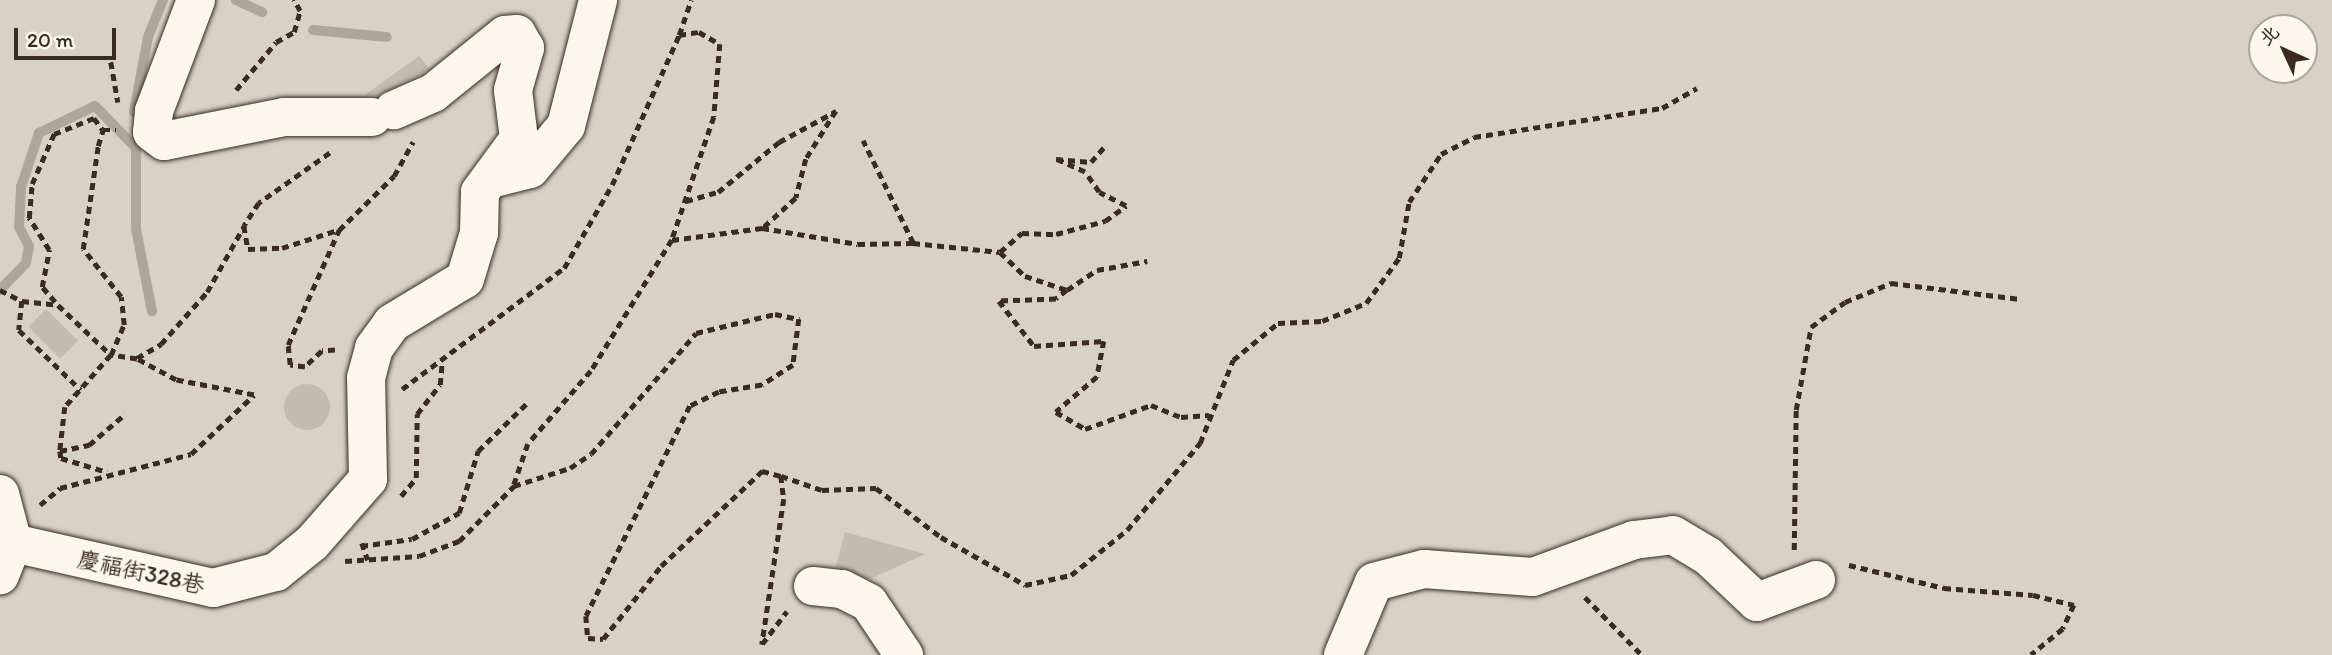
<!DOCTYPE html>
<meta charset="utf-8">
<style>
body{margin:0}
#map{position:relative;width:2332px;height:655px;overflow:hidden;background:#f3efe4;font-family:Itim,"LXGW WenKai TC",sans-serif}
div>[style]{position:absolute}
.green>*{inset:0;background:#d8d1c6}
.stream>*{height:10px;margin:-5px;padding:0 5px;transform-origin:5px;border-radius:5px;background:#afa69a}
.building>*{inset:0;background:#c3bbb0;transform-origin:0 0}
.round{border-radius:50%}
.path>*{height:4.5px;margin-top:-2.25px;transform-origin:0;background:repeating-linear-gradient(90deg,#3b2a1e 0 7px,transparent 0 12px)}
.roads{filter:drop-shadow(0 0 2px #3b2a1e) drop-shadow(0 0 2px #3b2a1e)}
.minor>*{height:38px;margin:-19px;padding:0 19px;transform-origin:19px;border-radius:19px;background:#fbf7ec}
span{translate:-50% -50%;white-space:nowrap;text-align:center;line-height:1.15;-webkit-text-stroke:6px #fbf7ec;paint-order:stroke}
.street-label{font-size:23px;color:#3b2a1e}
.north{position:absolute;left:2248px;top:14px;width:70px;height:70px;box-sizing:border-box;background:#fbf7ec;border:2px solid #aea59a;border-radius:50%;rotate:315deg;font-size:19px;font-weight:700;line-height:28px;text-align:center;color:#3b2a1e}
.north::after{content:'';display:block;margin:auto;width:24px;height:32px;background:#3b2a1e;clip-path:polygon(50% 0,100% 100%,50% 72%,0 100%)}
.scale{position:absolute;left:14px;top:28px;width:102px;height:32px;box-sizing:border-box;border:4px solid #3b2a1e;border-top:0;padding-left:9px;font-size:21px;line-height:24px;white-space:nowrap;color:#3b2a1e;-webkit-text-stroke:5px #fbf7ec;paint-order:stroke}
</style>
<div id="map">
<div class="green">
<i style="clip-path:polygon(evenodd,0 0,2332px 0,2332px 655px,0 655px,0 0,2262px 28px,2304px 28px,2304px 70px,2262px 70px,2262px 28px)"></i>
</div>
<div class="stream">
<i style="left:236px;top:0;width:29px;rotate:25deg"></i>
<i style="left:313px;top:30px;width:74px;rotate:5.4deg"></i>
<i style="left:134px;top:112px;width:76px;rotate:-79.4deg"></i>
<i style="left:148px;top:37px;width:40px;rotate:-68deg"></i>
<i style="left:0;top:290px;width:37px;rotate:-46deg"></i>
<i style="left:26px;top:263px;width:17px;rotate:-80deg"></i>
<i style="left:29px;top:246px;width:21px;rotate:-118deg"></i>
<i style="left:19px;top:227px;width:40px;rotate:-87.1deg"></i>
<i style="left:21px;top:187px;width:57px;rotate:-71.6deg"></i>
<i style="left:39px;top:133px;width:62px;rotate:-25.7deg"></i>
<i style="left:95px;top:106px;width:59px;rotate:45.7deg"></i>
<i style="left:136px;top:148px;width:81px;rotate:90deg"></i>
<i style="left:136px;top:229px;width:84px;rotate:79deg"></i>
</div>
<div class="building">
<i style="clip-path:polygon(419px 56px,429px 68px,422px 74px,377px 96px,365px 95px)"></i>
<i style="left:46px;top:309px;width:45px;height:25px;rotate:45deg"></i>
<i class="round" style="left:284px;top:384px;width:46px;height:46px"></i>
<i style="clip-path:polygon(845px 532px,925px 554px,870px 579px,836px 566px)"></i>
</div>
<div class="path">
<i style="left:679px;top:35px;width:37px;rotate:-71deg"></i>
<i style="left:111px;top:62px;width:41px;rotate:80.1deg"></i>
<i style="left:236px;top:90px;width:62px;rotate:-50.2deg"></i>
<i style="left:276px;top:42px;width:21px;rotate:-29deg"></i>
<i style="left:294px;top:32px;width:22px;rotate:-74deg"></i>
<i style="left:300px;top:11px;width:13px;rotate:-119deg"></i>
<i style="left:330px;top:153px;width:87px;rotate:144.8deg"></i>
<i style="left:259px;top:203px;width:27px;rotate:123deg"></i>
<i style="left:244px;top:226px;width:23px;rotate:80deg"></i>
<i style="left:248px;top:249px;width:34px;rotate:-2deg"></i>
<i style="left:282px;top:248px;width:59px;rotate:-17.8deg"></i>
<i style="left:686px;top:201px;width:33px;rotate:-16deg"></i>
<i style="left:718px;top:192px;width:79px;rotate:-39.3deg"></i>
<i style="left:779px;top:142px;width:65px;rotate:-28.5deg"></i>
<i style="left:836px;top:111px;width:57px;rotate:122deg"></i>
<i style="left:806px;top:159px;width:40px;rotate:104.4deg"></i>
<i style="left:796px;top:198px;width:45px;rotate:137.7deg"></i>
<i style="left:672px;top:240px;width:91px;rotate:-7.6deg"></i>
<i style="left:762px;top:228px;width:97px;rotate:9.5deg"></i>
<i style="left:858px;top:244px;width:55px;rotate:-1deg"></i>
<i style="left:913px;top:243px;width:114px;rotate:-116.1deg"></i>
<i style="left:913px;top:243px;width:87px;rotate:5.9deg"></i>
<i style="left:1000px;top:252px;width:35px;rotate:44deg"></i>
<i style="left:1025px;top:276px;width:44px;rotate:18.4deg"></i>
<i style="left:1067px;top:290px;width:36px;rotate:-34deg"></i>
<i style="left:1097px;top:270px;width:51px;rotate:-10.2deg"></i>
<i style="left:1000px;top:252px;width:29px;rotate:-41deg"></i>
<i style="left:1022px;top:233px;width:34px;rotate:2deg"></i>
<i style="left:1056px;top:234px;width:51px;rotate:-14.9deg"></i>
<i style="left:1105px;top:221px;width:26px;rotate:-36deg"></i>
<i style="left:1126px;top:206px;width:30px;rotate:-153deg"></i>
<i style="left:1099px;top:192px;width:24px;rotate:-125deg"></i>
<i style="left:1085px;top:172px;width:32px;rotate:-156deg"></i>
<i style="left:1056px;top:159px;width:35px;rotate:5deg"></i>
<i style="left:1091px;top:162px;width:20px;rotate:-49deg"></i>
<i style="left:0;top:290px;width:25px;rotate:27deg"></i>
<i style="left:22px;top:301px;width:36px;rotate:6deg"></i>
<i style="left:58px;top:305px;width:73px;rotate:43.3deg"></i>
<i style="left:111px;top:355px;width:33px;rotate:-67deg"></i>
<i style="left:124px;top:325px;width:28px;rotate:-96deg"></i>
<i style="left:121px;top:297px;width:61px;rotate:-128.4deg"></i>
<i style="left:83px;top:249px;width:104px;rotate:-81.7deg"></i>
<i style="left:98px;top:146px;width:17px;rotate:-73deg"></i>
<i style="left:103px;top:130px;width:13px"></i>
<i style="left:1067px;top:290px;width:14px;rotate:141deg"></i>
<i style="left:1056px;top:299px;width:57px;rotate:178deg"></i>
<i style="left:999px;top:301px;width:57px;rotate:52.1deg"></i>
<i style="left:1034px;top:346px;width:70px;rotate:-4.1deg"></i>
<i style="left:1104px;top:341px;width:37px;rotate:101deg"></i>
<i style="left:1097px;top:377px;width:54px;rotate:139.5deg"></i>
<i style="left:1056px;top:412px;width:34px;rotate:30deg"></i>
<i style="left:1085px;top:429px;width:70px;rotate:-20deg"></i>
<i style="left:1151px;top:405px;width:32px;rotate:22deg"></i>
<i style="left:1181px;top:417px;width:28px;rotate:-4deg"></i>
<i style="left:22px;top:301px;width:29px;rotate:96deg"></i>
<i style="left:19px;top:330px;width:86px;rotate:44.1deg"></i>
<i style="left:55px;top:302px;width:20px;rotate:-131deg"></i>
<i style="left:42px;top:287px;width:38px;rotate:-79deg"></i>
<i style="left:49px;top:250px;width:38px;rotate:-122deg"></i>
<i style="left:29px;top:218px;width:34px;rotate:-85deg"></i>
<i style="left:32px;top:184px;width:55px;rotate:-66.3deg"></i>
<i style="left:54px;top:134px;width:43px;rotate:-21.8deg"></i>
<i style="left:94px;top:118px;width:15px;rotate:53deg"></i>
<i style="left:335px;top:350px;width:13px;rotate:176deg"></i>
<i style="left:322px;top:351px;width:23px;rotate:137deg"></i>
<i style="left:305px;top:367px;width:15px;rotate:-172deg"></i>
<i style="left:290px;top:365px;width:20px;rotate:-96deg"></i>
<i style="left:288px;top:345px;width:126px;rotate:-66.1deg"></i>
<i style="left:339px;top:230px;width:77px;rotate:-44.5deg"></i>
<i style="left:394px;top:176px;width:39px;rotate:-61deg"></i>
<i style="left:137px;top:358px;width:28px;rotate:-30deg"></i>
<i style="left:161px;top:344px;width:69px;rotate:-48.5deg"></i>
<i style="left:207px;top:292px;width:76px;rotate:-60.7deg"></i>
<i style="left:402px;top:389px;width:202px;rotate:-36.8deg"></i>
<i style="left:564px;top:268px;width:96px;rotate:-60deg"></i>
<i style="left:612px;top:185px;width:164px;rotate:-65.9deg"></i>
<i style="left:679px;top:35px;width:20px;rotate:-9deg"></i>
<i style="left:699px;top:32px;width:24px;rotate:30deg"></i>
<i style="left:720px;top:44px;width:73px;rotate:94.7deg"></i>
<i style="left:714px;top:117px;width:130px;rotate:108.9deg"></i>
<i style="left:672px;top:240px;width:154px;rotate:121.7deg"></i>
<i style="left:591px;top:371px;width:96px;rotate:130.8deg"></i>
<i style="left:528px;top:444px;width:43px;rotate:108.9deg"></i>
<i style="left:60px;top:451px;width:30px;rotate:-12deg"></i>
<i style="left:89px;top:445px;width:48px;rotate:-40.7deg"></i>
<i style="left:781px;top:476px;width:43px;rotate:18.9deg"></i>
<i style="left:822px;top:490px;width:54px;rotate:-2.1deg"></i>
<i style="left:876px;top:488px;width:81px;rotate:37deg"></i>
<i style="left:941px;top:537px;width:97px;rotate:29.7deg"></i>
<i style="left:1025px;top:585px;width:47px;rotate:-12.3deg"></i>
<i style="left:1071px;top:575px;width:72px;rotate:-38.8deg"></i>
<i style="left:1127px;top:530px;width:114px;rotate:-50deg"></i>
<i style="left:1200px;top:443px;width:89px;rotate:-68.3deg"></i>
<i style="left:1233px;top:360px;width:58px;rotate:-39.4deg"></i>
<i style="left:1278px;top:323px;width:44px;rotate:-2.6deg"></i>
<i style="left:1322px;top:321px;width:48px;rotate:-22.2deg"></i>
<i style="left:1366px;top:303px;width:56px;rotate:-53.7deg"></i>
<i style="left:1399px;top:258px;width:57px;rotate:-79.9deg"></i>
<i style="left:1409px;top:202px;width:58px;rotate:-56.3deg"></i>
<i style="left:1441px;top:154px;width:37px;rotate:-27deg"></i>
<i style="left:1474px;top:137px;width:190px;rotate:-8.8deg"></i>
<i style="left:1662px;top:108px;width:40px;rotate:-29.7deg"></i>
<i style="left:401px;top:496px;width:23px;rotate:-50deg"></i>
<i style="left:416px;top:478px;width:64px;rotate:-89.1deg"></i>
<i style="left:417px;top:414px;width:37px;rotate:-52deg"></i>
<i style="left:440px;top:385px;width:21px;rotate:-85deg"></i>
<i style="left:40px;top:505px;width:26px;rotate:-40deg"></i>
<i style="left:60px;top:488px;width:135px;rotate:-14.5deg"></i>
<i style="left:191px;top:454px;width:86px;rotate:-43.1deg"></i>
<i style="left:254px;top:395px;width:79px;rotate:-169.1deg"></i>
<i style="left:176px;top:380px;width:44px;rotate:-151.7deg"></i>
<i style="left:137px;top:359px;width:26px;rotate:-171deg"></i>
<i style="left:111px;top:355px;width:69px;rotate:131.5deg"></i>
<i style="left:65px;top:407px;width:44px;rotate:96.5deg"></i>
<i style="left:60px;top:451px;width:7px;rotate:82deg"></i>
<i style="left:61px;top:458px;width:48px;rotate:16.9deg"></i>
<i style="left:362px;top:543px;width:18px;rotate:71deg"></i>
<i style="left:361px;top:546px;width:51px;rotate:-7.8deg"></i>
<i style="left:412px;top:539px;width:54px;rotate:-29deg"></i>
<i style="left:459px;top:513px;width:65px;rotate:-73deg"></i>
<i style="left:478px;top:451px;width:70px;rotate:-44.4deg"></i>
<i style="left:1794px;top:550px;width:140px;rotate:-89.2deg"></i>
<i style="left:1796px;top:410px;width:84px;rotate:-79.8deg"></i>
<i style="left:1811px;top:327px;width:42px;rotate:-36.3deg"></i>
<i style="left:1845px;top:302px;width:50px;rotate:-22.4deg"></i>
<i style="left:1891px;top:283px;width:130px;rotate:7.1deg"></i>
<i style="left:345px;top:561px;width:74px;rotate:-3.9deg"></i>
<i style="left:419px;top:556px;width:43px;rotate:-20.6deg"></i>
<i style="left:459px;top:541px;width:78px;rotate:-45deg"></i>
<i style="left:514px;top:486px;width:59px;rotate:-17.8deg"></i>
<i style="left:570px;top:468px;width:25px;rotate:-34deg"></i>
<i style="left:591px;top:454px;width:160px;rotate:-49deg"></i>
<i style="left:696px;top:333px;width:81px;rotate:-13.5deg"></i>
<i style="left:775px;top:314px;width:25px;rotate:12deg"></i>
<i style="left:799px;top:319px;width:46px;rotate:97.4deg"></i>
<i style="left:793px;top:365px;width:37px;rotate:147deg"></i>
<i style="left:762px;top:385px;width:44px;rotate:170.8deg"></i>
<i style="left:719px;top:392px;width:32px;rotate:154deg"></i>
<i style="left:690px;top:406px;width:234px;rotate:116.3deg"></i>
<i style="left:586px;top:616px;width:22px;rotate:85deg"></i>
<i style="left:588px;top:638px;width:15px;rotate:4deg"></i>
<i style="left:603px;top:639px;width:93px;rotate:-51.5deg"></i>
<i style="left:661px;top:566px;width:139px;rotate:-43.2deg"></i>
<i style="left:762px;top:471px;width:20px;rotate:15deg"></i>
<i style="left:781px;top:476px;width:23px;rotate:83deg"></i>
<i style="left:784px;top:499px;width:147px;rotate:98.6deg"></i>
<i style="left:762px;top:644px;width:41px;rotate:-52.9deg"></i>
<i style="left:1849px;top:565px;width:98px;rotate:13.6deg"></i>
<i style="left:1944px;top:588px;width:89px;rotate:4.5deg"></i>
<i style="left:2033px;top:595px;width:42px;rotate:13.7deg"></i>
<i style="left:2074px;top:605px;width:26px;rotate:115deg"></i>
<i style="left:2063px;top:629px;width:41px;rotate:140.9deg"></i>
<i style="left:1585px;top:597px;width:81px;rotate:45.5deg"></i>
</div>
<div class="roads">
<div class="minor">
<i style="left:196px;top:0;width:119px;rotate:110.7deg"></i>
<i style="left:154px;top:111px;width:21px;rotate:95deg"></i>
<i style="left:152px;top:132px;width:15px;rotate:37deg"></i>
<i style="left:164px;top:141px;width:122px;rotate:-11.3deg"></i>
<i style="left:284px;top:117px;width:88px"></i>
<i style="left:490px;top:179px;width:41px;rotate:-14deg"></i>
<i style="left:530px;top:169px;width:56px;rotate:-50.1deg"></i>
<i style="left:566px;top:126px;width:130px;rotate:-75.7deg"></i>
<i style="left:0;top:494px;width:51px;rotate:75.1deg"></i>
<i style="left:13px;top:543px;width:35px;rotate:112deg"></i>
<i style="left:0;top:545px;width:13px;rotate:-9deg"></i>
<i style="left:13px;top:543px;width:205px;rotate:12.7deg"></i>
<i style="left:213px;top:588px;width:65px;rotate:-14.3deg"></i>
<i style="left:276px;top:572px;width:46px;rotate:-38.9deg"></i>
<i style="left:312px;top:543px;width:85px;rotate:-48.8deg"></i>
<i style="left:368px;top:479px;width:101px;rotate:-91.1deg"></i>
<i style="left:366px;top:378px;width:31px;rotate:-75deg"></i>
<i style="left:374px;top:348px;width:31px;rotate:-54deg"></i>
<i style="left:392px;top:323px;width:85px;rotate:-31.1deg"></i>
<i style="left:465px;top:279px;width:48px;rotate:-73.1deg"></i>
<i style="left:479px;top:233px;width:41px;rotate:-88.6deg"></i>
<i style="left:480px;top:192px;width:66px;rotate:-53.7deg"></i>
<i style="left:519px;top:139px;width:49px;rotate:-97deg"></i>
<i style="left:513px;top:90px;width:44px;rotate:-74.1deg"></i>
<i style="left:525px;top:48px;width:16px;rotate:-120deg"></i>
<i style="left:517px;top:34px;width:12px;rotate:175deg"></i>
<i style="left:505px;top:35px;width:92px;rotate:141.1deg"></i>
<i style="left:433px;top:93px;width:43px;rotate:156.4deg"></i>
<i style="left:813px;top:586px;width:29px;rotate:6deg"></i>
<i style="left:842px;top:589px;width:30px;rotate:27deg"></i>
<i style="left:869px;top:603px;width:63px;rotate:56.1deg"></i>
<i style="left:1343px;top:655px;width:79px;rotate:-67deg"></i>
<i style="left:1374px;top:582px;width:52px;rotate:-14.6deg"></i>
<i style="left:1424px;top:569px;width:109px;rotate:4.2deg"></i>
<i style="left:1533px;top:577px;width:108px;rotate:-20.1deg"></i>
<i style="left:1634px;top:540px;width:39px;rotate:-7deg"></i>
<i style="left:1673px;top:535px;width:41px;rotate:31deg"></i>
<i style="left:1708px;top:556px;width:67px;rotate:43.2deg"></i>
<i style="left:1757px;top:602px;width:63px;rotate:-20.4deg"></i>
</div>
</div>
<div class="street-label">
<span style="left:141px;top:572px;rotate:12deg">慶福街328巷</span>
</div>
<div class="north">北</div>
<div class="scale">20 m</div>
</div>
